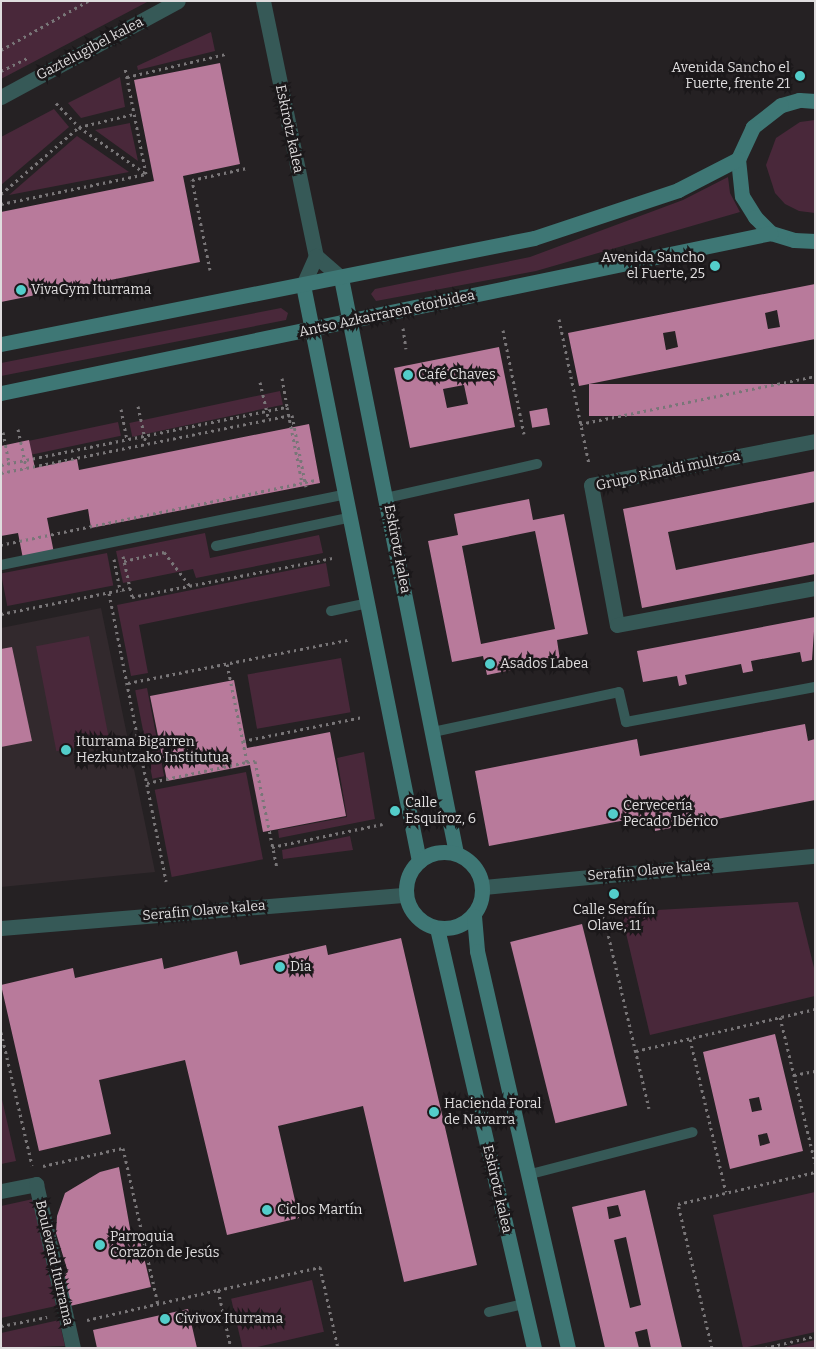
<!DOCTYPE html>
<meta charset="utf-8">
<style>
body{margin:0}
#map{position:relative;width:816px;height:1349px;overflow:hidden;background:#252123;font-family:Bitter,serif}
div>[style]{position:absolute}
.built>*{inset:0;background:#32292d}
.green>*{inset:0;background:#49283a;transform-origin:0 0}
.building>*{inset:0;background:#b87a9b;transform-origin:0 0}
.path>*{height:3px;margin-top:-1.5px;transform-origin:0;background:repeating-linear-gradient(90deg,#797678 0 2.5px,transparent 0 6.5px)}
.service>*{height:10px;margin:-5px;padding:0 5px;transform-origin:5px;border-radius:5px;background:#365957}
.pedestrian>*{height:15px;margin:-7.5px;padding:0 7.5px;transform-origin:7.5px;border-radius:7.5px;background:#365957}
.minor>*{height:15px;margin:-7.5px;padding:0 7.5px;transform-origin:7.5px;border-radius:7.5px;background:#365957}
.tertiary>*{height:15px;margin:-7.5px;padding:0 7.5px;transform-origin:7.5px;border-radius:7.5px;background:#365957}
.secondary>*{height:15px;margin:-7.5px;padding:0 7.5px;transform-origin:7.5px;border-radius:7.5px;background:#3e7775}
.secondary>.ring{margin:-7.5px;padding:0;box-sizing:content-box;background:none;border:15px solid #3e7775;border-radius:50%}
.dots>*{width:14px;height:14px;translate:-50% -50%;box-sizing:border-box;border:2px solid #1b181a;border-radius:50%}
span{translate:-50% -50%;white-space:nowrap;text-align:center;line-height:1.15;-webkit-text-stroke:5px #1b181a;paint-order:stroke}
.street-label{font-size:14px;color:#dfddde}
.poi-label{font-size:14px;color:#dfddde}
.right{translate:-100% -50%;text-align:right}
.left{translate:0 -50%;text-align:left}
.frame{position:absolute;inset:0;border:2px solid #dfddde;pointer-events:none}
</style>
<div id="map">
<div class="built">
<i style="clip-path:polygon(101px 608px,155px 872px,1px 887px,1px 628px)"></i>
</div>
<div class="green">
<i style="clip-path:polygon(1px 1px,149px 1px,1px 79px)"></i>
<i style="clip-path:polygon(211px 32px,215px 51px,138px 70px,137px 66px)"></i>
<i style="clip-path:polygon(120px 77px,125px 107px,81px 118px,68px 103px)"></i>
<i style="clip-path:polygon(54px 109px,69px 127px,1px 185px,1px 137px)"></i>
<i style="clip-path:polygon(815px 120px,815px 213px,799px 211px,785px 204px,775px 193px,766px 165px,776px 138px,800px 122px)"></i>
<i style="clip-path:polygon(130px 123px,130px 124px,138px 161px,95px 130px)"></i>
<i style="clip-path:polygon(77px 136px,129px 172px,9px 195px)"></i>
<i style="clip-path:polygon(728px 177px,730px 193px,740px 212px,536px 271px,376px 301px,371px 294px,375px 289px,530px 257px,683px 200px)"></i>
<i style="clip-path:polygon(281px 308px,288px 313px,286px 320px,1px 376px,1px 363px)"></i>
<i style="left:280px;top:391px;width:14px;height:154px;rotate:78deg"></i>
<i style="left:118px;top:422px;width:14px;height:110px;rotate:78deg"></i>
<i style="clip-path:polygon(205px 533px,210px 558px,319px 535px,323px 553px,196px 578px,193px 569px,123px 583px,116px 551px)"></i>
<i style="left:107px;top:553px;width:33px;height:108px;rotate:79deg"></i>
<i style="clip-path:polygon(326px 563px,330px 586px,139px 625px,148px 673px,131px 676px,117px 605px)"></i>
<i style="left:89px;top:636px;width:107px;height:54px;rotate:79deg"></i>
<i style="left:341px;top:658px;width:55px;height:95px;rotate:80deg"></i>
<i style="left:147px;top:688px;width:90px;height:12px;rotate:79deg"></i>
<i style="clip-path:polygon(364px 752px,375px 819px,279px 838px,278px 830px,347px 817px,337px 758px)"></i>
<i style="left:246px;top:772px;width:89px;height:93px;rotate:79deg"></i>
<i style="clip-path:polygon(350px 836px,353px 850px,283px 859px,282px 850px)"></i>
<i style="clip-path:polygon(798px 902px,815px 972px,815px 996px,650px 1035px,621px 912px)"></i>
<i style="clip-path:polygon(1px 1095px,16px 1161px,1px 1164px)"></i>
<i style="clip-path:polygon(815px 1192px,815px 1332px,743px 1348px,713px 1215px)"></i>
<i style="clip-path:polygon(33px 1199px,56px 1306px,1px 1318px,1px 1206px)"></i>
<i style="left:312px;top:1280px;width:53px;height:83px;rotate:77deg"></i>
<i style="clip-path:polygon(59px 1320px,65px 1346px,1px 1348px,1px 1333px)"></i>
<i style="clip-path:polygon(815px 1340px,815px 1348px,780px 1348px)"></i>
</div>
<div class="building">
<i style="clip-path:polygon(220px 63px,240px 164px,183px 176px,200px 262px,1px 302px,1px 212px,154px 181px,134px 80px)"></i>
<i style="clip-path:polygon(evenodd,815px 284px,815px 339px,579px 386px,568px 333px,815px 284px,777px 310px,780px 327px,768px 329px,765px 313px,777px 310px,815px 284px,675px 331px,678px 347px,666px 350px,663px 333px,675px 331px)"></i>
<i style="clip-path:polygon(evenodd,499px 347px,515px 427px,410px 448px,394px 368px,499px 347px,464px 385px,468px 404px,447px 408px,443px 389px,464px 385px)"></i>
<i style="left:815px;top:384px;width:32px;height:226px;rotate:90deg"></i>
<i style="left:547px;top:408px;width:17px;height:18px;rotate:80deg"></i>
<i style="clip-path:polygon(309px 424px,320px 483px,91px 528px,88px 509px,47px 518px,55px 558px,24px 564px,18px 533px,1px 536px,1px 446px,29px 440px,35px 468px,77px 459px,79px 470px)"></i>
<i style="clip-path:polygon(815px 471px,815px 502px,668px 532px,676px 570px,815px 542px,815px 574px,642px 608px,623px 509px)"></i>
<i style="clip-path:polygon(evenodd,529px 499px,533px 520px,564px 514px,588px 634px,557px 640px,560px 660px,487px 675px,483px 656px,452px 662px,428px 541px,458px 535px,454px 514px,529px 499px,535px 531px,555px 629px,481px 644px,462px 546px,535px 531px)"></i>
<i style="clip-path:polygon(815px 617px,812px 660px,802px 662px,800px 652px,751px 661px,753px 671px,743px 673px,741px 664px,685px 675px,687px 684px,679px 686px,677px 676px,643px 682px,637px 651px)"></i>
<i style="clip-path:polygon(12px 647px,32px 741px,1px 747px,1px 649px)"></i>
<i style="clip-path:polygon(234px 680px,247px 748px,330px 732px,346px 816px,263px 832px,250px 765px,167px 781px,150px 696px)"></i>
<i style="clip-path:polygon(805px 724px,808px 741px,815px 739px,815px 800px,655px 831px,652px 815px,489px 846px,475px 771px,637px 739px,640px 756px)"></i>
<i style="left:582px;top:924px;width:187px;height:74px;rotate:76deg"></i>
<i style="clip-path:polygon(401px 938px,477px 1265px,404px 1282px,363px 1106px,278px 1126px,299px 1218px,227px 1235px,185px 1060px,99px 1080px,111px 1134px,39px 1151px,1px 985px,73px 968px,75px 978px,162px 958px,164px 969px,237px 951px,240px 965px,326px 945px,328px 955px)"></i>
<i style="clip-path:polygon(evenodd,775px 1034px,803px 1151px,730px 1169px,703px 1052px,775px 1034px,759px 1097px,762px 1110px,752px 1112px,749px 1099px,759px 1097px,775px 1034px,767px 1133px,770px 1143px,760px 1146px,758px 1135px,767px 1133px)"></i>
<i style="clip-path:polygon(119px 1167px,131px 1234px,138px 1232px,151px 1287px,70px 1306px,63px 1276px,68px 1272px,56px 1233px,57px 1216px,65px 1193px,100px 1172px)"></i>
<i style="clip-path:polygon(evenodd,645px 1190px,682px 1348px,651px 1348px,647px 1329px,635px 1332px,639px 1348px,605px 1348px,572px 1207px,645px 1190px,618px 1205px,621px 1216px,609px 1219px,607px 1207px,618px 1205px,645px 1190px,626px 1237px,641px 1305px,630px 1308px,614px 1240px,626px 1237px)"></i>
<i style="clip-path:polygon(188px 1309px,197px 1348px,97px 1348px,93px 1330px)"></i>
</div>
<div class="path">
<i style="left:1px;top:50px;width:100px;rotate:-29.4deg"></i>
<i style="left:1px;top:71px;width:32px;rotate:-26deg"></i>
<i style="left:127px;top:77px;width:102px;rotate:-13.1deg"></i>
<i style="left:56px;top:103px;width:33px;rotate:46deg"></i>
<i style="left:79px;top:127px;width:82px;rotate:35deg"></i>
<i style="left:1px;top:194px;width:103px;rotate:-40.7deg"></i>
<i style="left:79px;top:127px;width:57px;rotate:-13.3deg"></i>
<i style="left:1px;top:204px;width:148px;rotate:-11.7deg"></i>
<i style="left:146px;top:174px;width:108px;rotate:-101.2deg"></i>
<i style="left:210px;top:270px;width:92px;rotate:-101.3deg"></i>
<i style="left:192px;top:180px;width:56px;rotate:-12.3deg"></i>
<i style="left:559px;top:319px;width:148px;rotate:78.3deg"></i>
<i style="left:403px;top:328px;width:21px;rotate:82deg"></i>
<i style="left:503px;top:330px;width:106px;rotate:78.6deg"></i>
<i style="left:282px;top:378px;width:29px;rotate:80deg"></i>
<i style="left:260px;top:382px;width:39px;rotate:77deg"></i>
<i style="left:138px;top:406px;width:39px;rotate:78deg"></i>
<i style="left:121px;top:409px;width:31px;rotate:79deg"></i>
<i style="left:580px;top:424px;width:240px;rotate:-11.5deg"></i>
<i style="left:18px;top:429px;width:40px;rotate:78deg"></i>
<i style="left:3px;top:432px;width:32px;rotate:79deg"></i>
<i style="left:1px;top:465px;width:292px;rotate:-11.5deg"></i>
<i style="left:287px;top:407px;width:77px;rotate:78.8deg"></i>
<i style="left:302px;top:483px;width:307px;rotate:168.4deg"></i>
<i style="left:1px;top:473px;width:297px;rotate:-11.3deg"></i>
<i style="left:292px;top:415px;width:73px;rotate:79deg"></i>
<i style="left:305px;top:482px;width:11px;rotate:-10deg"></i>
<i style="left:123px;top:556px;width:42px;rotate:77.6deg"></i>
<i style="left:132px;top:597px;width:205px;rotate:-11deg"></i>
<i style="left:114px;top:559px;width:33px;rotate:79deg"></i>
<i style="left:124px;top:561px;width:41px;rotate:-12.7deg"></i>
<i style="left:164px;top:552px;width:43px;rotate:52.6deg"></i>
<i style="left:109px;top:593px;width:294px;rotate:78.8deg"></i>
<i style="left:1px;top:614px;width:132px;rotate:-11.4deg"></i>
<i style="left:128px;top:683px;width:224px;rotate:-11.1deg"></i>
<i style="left:243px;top:741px;width:122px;rotate:-11.3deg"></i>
<i style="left:247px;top:762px;width:8px;rotate:-7deg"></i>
<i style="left:255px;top:761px;width:109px;rotate:78.4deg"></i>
<i style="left:147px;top:783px;width:102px;rotate:-11.9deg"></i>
<i style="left:247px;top:762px;width:100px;rotate:-101.5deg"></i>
<i style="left:272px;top:847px;width:113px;rotate:-11.7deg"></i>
<i style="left:601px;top:904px;width:210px;rotate:76.8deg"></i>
<i style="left:780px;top:1017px;width:150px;rotate:76.5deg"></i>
<i style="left:1px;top:1032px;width:137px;rotate:76.9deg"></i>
<i style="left:690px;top:1039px;width:157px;rotate:76.8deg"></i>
<i style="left:636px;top:1051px;width:184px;rotate:-13.2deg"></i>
<i style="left:794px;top:1075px;width:21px;rotate:-11deg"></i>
<i style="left:43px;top:1166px;width:82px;rotate:-12.7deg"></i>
<i style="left:123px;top:1148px;width:160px;rotate:77.4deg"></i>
<i style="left:218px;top:1290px;width:105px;rotate:-12.7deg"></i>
<i style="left:320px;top:1267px;width:83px;rotate:77.5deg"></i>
<i style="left:87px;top:1320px;width:134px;rotate:-12.9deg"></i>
<i style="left:218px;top:1290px;width:59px;rotate:77.4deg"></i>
<i style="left:1px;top:1326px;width:47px;rotate:-11.1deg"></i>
<i style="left:712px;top:1348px;width:148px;rotate:-103.3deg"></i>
<i style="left:678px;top:1204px;width:141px;rotate:-13.1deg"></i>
<i style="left:765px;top:1348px;width:51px;rotate:-13.5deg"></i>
</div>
<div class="service">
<i style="left:386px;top:498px;width:155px;rotate:-12.7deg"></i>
<i style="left:216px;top:546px;width:135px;rotate:-12deg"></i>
<i style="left:1px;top:565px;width:349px;rotate:-11.6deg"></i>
<i style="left:331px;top:611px;width:35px;rotate:-12deg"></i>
<i style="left:433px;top:732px;width:190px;rotate:-12.1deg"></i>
<i style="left:619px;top:692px;width:31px;rotate:77deg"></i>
<i style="left:626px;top:722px;width:192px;rotate:-10.5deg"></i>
<i style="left:527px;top:1175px;width:171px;rotate:-14.5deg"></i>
<i style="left:489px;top:1312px;width:36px;rotate:-13deg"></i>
</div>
<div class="pedestrian">
<i style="left:1px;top:1191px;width:36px;rotate:-11deg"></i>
<i style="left:36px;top:1184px;width:168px;rotate:77.3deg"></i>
</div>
<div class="minor">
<i style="left:815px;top:441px;width:228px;rotate:168.9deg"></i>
<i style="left:591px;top:485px;width:142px;rotate:79.5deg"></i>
<i style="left:617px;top:625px;width:201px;rotate:-10.6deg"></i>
</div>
<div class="tertiary">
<i style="left:263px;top:1px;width:260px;rotate:78.3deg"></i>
<i style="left:316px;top:256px;width:33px;rotate:41deg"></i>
<i style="left:1px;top:97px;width:201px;rotate:-28.5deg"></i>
<i style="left:303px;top:285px;width:32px;rotate:-66deg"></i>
<i style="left:484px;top:887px;width:332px;rotate:-5.4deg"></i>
<i style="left:1px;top:928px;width:406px;rotate:-4.7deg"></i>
</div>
<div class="secondary">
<i style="left:815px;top:101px;width:16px;rotate:-176deg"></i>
<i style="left:799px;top:100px;width:19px;rotate:164deg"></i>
<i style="left:781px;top:105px;width:36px;rotate:142deg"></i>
<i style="left:753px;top:127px;width:35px;rotate:115deg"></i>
<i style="left:738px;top:159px;width:37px;rotate:84deg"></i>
<i style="left:742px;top:196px;width:25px;rotate:58deg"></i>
<i style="left:755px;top:217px;width:23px;rotate:45deg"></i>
<i style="left:771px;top:233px;width:24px;rotate:17deg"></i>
<i style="left:794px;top:240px;width:21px;rotate:3deg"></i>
<i style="left:341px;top:278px;width:586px;rotate:78.69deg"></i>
<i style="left:303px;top:285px;width:588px;rotate:78.61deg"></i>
<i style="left:1px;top:344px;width:543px;rotate:-11.25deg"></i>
<i style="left:534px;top:238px;width:152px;rotate:-18.4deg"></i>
<i style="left:678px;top:190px;width:68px;rotate:-27.3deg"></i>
<i style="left:1px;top:393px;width:786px;rotate:-11.74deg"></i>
<i class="ring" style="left:406px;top:852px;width:61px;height:61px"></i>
<i style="left:474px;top:916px;width:35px;rotate:85deg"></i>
<i style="left:477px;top:951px;width:407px;rotate:77.1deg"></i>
<i style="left:437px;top:928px;width:431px;rotate:77deg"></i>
</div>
<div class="dots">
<i style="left:800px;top:76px;background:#53cdca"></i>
<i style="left:715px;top:266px;background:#53cdca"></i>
<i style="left:21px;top:290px;background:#53cdca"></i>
<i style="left:408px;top:375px;background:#53cdca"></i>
<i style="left:490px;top:664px;background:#53cdca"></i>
<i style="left:66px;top:750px;background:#53cdca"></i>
<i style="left:395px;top:811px;background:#53cdca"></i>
<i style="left:613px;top:814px;background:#53cdca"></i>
<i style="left:614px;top:894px;background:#53cdca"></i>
<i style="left:280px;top:967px;background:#53cdca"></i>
<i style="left:434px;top:1112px;background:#53cdca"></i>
<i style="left:267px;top:1210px;background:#53cdca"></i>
<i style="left:100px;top:1245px;background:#53cdca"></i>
<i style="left:165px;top:1319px;background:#53cdca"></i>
</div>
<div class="street-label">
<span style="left:90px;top:49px;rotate:-28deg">Gaztelugibel kalea</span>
<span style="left:289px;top:129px;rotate:78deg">Eskirotz kalea</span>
<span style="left:387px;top:314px;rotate:-12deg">Antso Azkarraren etorbidea</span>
<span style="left:668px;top:471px;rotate:-12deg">Grupo Rinaldi multzoa</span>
<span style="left:397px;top:549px;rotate:79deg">Eskirotz kalea</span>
<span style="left:649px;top:871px;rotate:-5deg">Serafin Olave kalea</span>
<span style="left:204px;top:911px;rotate:-5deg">Serafin Olave kalea</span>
<span style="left:497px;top:1189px;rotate:77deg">Eskirotz kalea</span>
<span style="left:54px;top:1263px;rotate:77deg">Boulevard Iturrama</span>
</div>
<div class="poi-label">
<span class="right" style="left:790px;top:76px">Avenida Sancho el<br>Fuerte, frente 21</span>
<span class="right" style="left:705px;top:266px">Avenida Sancho<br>el Fuerte, 25</span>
<span class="left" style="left:31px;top:290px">VivaGym Iturrama</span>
<span class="left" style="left:418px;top:375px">Café Chaves</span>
<span class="left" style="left:500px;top:664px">Asados Labea</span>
<span class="left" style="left:76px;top:750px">Iturrama Bigarren<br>Hezkuntzako Institutua</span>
<span class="left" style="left:405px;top:811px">Calle<br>Esquíroz, 6</span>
<span class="left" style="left:623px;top:814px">Cervecería<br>Pecado Ibérico</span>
<span style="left:614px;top:918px">Calle Serafín<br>Olave, 11</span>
<span class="left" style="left:290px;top:967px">Dia</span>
<span class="left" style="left:444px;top:1112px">Hacienda Foral<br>de Navarra</span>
<span class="left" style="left:277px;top:1210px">Ciclos Martín</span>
<span class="left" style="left:110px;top:1245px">Parroquia<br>Corazón de Jesús</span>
<span class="left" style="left:175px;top:1319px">Civivox Iturrama</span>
</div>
<div class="frame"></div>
</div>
